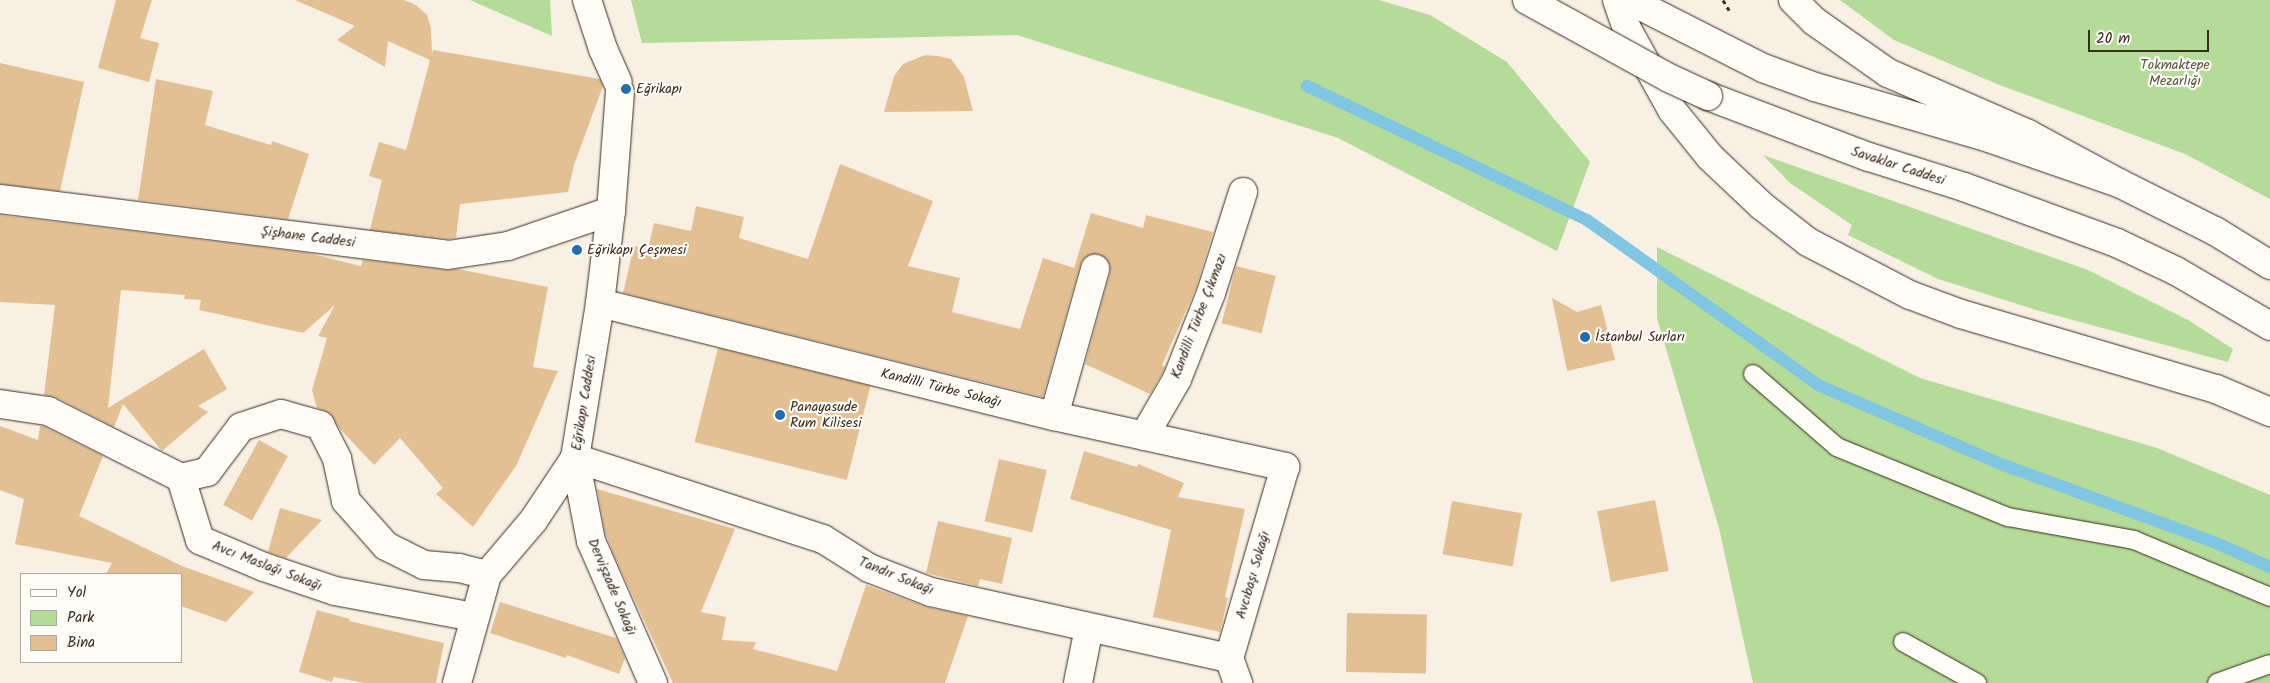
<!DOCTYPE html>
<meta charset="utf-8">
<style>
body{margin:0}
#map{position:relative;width:2270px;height:683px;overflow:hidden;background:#f8f0e3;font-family:Kalam,sans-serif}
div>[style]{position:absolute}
.green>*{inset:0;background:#b4db97}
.stream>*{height:12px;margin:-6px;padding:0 6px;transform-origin:6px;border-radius:6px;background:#80c5e1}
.building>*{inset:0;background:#e3c094;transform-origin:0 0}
.path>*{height:3px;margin-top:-1.5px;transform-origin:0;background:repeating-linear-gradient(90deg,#3b2a1e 0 4px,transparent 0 8px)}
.roads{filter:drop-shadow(0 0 1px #3b2a1e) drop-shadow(0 0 1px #3b2a1e)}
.service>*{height:18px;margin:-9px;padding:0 9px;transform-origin:9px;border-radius:9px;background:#fdfcf7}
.minor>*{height:28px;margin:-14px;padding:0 14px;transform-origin:14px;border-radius:14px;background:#fdfcf7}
.tertiary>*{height:28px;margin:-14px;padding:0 14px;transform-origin:14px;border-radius:14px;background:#fdfcf7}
.primary>*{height:28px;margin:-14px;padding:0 14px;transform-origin:14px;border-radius:14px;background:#fdfcf7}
.trunk>*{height:28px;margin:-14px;padding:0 14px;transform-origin:14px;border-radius:14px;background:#fdfcf7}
.bridges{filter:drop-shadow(0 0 1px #3b2a1e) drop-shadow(0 0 1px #3b2a1e)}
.primary-bridge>*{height:28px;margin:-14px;padding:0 14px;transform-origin:14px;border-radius:14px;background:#fdfcf7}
.dots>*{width:14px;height:14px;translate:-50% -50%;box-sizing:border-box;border:2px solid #fdfcf7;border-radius:50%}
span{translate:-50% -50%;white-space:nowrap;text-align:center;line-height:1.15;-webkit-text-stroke:4.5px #fdfcf7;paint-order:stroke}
.park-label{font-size:14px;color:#59563c}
.poi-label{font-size:14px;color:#3b2a1e}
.left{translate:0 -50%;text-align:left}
.street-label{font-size:14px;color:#3b2a1e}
.legend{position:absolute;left:20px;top:573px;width:162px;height:90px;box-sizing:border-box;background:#fdfcf7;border:1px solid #afa8a0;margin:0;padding:6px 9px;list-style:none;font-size:15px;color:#3b2a1e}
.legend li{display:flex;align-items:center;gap:10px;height:25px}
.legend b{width:25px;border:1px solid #afa8a0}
.scale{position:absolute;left:2088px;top:30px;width:121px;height:22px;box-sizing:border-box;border:2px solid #3b2a1e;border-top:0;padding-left:6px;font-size:15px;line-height:18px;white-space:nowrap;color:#3b2a1e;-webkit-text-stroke:4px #fdfcf7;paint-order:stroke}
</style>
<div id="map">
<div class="green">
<i style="clip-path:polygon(470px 0,550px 0,552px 36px)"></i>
<i style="clip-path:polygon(631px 0,1379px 0,1430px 15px,1507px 62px,1590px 162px,1557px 251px,1338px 138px,1017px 35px,642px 43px)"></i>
<i style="clip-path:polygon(1840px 0,2270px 0,2270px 199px,2185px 154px,1997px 84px,1894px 40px)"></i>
<i style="clip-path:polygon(1763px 155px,2088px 270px,2188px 320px,2233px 349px,2228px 362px,2036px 310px,1938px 279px,1848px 235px,1852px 225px,1790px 183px)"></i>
<i style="clip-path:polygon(1657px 247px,1920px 378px,2157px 448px,2270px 495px,2270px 683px,1753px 683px,1719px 528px,1657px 318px)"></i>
</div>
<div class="stream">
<i style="left:1307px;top:86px;width:310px;rotate:25.6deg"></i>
<i style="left:1587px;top:220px;width:284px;rotate:35.5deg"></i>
<i style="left:1818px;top:385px;width:196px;rotate:23.4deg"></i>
<i style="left:1998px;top:463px;width:230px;rotate:20.1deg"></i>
<i style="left:2214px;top:542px;width:61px;rotate:24.1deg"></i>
</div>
<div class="building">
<i style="clip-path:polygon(116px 0,152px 0,140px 38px,159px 43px,149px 82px,98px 68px)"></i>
<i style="clip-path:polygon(295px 0,404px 0,416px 5px,427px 15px,431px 28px,432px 54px,433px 50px,600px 79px,603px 86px,574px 165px,568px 192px,460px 204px,456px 238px,448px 239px,370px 230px,382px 180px,369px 176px,379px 142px,406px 150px,430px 60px,388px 41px,385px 67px,337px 40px,355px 26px)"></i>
<i style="clip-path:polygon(925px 55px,938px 56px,951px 59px,964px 77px,973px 111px,884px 112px,894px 76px,903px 64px)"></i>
<i style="clip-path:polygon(0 63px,84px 82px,60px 191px,0 184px)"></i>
<i style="clip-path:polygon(156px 79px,213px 91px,205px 125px,271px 145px,272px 141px,309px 154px,288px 219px,138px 200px)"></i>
<i style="clip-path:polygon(840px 164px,933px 201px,908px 266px,960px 278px,952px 312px,1020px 329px,1043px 258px,1074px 268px,1091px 213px,1143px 228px,1146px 215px,1213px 232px,1196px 288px,1162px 365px,1165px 367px,1163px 372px,1150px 394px,1085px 364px,1110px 273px,1110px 265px,1106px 258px,1099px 254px,1091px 254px,1084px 258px,1080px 265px,1043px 397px,623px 293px,634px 246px,648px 249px,654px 223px,691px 231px,696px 206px,744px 217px,739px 238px,808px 259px)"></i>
<i style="clip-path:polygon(0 215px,308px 253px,361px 266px,363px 260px,446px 270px,458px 269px,548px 287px,533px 367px,558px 371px,516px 466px,473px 527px,436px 494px,443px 488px,400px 438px,374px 465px,339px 428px,330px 413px,317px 408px,312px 390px,327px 338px,318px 336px,335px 305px,303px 333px,199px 310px,201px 300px,184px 299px,185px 295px,121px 290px,108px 408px,204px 349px,227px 389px,198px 406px,208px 412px,162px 451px,123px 404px,114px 427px,55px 397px,44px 395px,55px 305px,0 302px)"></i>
<i style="left:1236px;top:266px;width:41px;height:59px;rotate:14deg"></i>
<i style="clip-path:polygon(1552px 298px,1577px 312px,1601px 305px,1615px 360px,1567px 371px)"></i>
<i style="left:718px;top:348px;width:157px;height:97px;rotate:14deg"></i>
<i style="clip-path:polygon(0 426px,38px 440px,40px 426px,43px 426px,103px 456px,79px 516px,182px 566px,254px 592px,226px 622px,181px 606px,181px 574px,106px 574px,112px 563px,15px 544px,24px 499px,0 490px)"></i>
<i style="left:259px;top:440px;width:33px;height:74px;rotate:29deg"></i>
<i style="clip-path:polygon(1084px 451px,1137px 467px,1138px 464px,1184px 483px,1178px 497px,1245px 509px,1225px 597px,1228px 598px,1220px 632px,1153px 617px,1171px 530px,1070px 499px)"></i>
<i style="left:999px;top:459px;width:49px;height:64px;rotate:13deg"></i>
<i style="clip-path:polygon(597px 489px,735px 529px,701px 612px,726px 617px,722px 640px,756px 642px,753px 649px,837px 671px,866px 585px,927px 607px,968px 616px,945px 683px,673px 683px,613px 553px,605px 532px)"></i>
<i style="left:1655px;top:500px;width:72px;height:59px;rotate:79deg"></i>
<i style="left:1452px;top:501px;width:71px;height:54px;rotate:10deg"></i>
<i style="clip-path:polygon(280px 508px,322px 520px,286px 558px,268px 552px)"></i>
<i style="clip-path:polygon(938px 521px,1012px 538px,1002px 584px,980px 579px,978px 586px,926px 573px)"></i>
<i style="clip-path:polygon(500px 602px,616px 638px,625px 658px,619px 674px,567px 655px,566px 658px,490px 633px)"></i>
<i style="clip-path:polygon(317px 610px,350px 619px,349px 621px,444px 643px,436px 683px,364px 683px,334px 677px,332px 682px,299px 672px)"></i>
<i style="left:1347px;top:613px;width:80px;height:59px;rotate:1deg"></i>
</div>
<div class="path">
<i style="left:1723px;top:0;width:12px;rotate:59deg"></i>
</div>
<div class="roads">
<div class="service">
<i style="left:1753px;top:374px;width:111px;rotate:41deg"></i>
<i style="left:1837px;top:447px;width:185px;rotate:22.3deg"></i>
<i style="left:2008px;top:517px;width:128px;rotate:10.3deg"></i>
<i style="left:2134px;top:540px;width:147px;rotate:22.7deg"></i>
<i style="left:1903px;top:642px;width:85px;rotate:29deg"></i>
<i style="left:2217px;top:683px;width:56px;rotate:-19.7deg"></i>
</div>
<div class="minor">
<i style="left:0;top:199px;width:451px;rotate:7.1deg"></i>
<i style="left:448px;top:255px;width:61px;rotate:-8.5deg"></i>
<i style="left:508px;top:246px;width:109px;rotate:-18.8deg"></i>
<i style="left:600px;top:303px;width:468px;rotate:14deg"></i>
<i style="left:1054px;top:416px;width:237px;rotate:12.4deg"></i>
<i style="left:1285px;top:467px;width:199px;rotate:106.3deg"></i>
<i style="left:1229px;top:658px;width:27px;rotate:70deg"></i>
<i style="left:0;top:404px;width:49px;rotate:8.3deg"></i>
<i style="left:48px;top:411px;width:149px;rotate:26.7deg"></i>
<i style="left:181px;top:478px;width:65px;rotate:73deg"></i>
<i style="left:200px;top:540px;width:69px;rotate:22.9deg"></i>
<i style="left:264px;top:567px;width:75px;rotate:18.7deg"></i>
<i style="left:335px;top:591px;width:141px;rotate:10.6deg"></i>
<i style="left:1054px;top:416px;width:153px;rotate:-74.4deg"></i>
<i style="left:1144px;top:436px;width:66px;rotate:-59.9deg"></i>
<i style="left:1177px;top:379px;width:92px;rotate:-68.4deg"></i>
<i style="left:1211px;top:293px;width:106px;rotate:-72.4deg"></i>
<i style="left:181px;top:478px;width:27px;rotate:-13deg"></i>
<i style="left:207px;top:472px;width:56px;rotate:-52.9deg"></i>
<i style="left:241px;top:427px;width:42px;rotate:-18deg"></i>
<i style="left:281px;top:414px;width:41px;rotate:15.8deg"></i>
<i style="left:320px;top:425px;width:38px;rotate:63deg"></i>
<i style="left:337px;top:459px;width:43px;rotate:77.9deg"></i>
<i style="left:346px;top:501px;width:60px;rotate:48.4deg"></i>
<i style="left:386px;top:546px;width:42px;rotate:26.6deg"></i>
<i style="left:424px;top:565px;width:35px;rotate:5deg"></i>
<i style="left:459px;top:568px;width:29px;rotate:14deg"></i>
<i style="left:653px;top:683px;width:155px;rotate:-113.6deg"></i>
<i style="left:591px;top:541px;width:85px;rotate:-100.9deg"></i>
<i style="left:575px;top:458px;width:261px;rotate:18.1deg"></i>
<i style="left:823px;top:539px;width:54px;rotate:32.2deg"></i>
<i style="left:869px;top:568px;width:66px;rotate:21.2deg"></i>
<i style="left:931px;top:592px;width:305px;rotate:12.5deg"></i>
<i style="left:1078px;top:683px;width:56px;rotate:-78.7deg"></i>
</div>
<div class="tertiary">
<i style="left:587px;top:0;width:52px;rotate:71.9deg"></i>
<i style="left:603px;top:49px;width:36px;rotate:66deg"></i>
<i style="left:457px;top:683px;width:112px;rotate:-74.5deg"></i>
<i style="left:487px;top:575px;width:71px;rotate:-49.6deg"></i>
<i style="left:533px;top:521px;width:76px;rotate:-56.3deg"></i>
<i style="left:575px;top:458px;width:157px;rotate:-80.8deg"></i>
<i style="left:600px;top:303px;width:93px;rotate:-83.2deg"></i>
<i style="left:611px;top:211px;width:119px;rotate:-85.7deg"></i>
</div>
<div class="primary">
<i style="left:1629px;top:0;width:150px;rotate:26.9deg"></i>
<i style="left:1763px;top:68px;width:55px;rotate:20.1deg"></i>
<i style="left:1815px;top:87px;width:181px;rotate:16.3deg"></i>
<i style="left:1989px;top:138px;width:138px;rotate:19.1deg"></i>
<i style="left:2119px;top:183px;width:107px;rotate:26.6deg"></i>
<i style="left:2215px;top:231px;width:65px;rotate:31.7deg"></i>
<i style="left:1708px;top:96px;width:172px;rotate:20.8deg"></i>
<i style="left:1869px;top:157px;width:100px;rotate:17.5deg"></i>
<i style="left:1964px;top:187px;width:163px;rotate:20.1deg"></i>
<i style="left:2117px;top:243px;width:65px;rotate:25.4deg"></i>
<i style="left:2176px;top:271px;width:109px;rotate:30.3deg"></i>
</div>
<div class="trunk">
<i style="left:1617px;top:0;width:31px;rotate:71deg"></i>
<i style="left:1627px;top:29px;width:93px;rotate:60.9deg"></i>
<i style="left:1672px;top:110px;width:60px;rotate:51deg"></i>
<i style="left:1710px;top:157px;width:71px;rotate:43.3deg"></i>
<i style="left:1762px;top:206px;width:58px;rotate:38deg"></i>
<i style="left:1808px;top:242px;width:115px;rotate:27.5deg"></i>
<i style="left:1910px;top:295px;width:54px;rotate:20.4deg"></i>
<i style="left:1961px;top:314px;width:266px;rotate:16.4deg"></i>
<i style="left:2216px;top:389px;width:59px;rotate:23.1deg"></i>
<i style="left:1793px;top:0;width:30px;rotate:45deg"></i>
<i style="left:1814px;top:21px;width:90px;rotate:35.1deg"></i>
<i style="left:1888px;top:73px;width:153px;rotate:23.5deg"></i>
<i style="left:2028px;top:134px;width:103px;rotate:28.3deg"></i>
</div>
</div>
<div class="bridges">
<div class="primary-bridge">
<i style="left:1527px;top:0;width:162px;rotate:28.8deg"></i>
<i style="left:1669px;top:78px;width:43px;rotate:24.8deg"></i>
</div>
</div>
<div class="dots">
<i style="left:626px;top:89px;background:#1f6fb2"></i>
<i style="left:577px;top:250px;background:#1f6fb2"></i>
<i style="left:1585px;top:337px;background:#1f6fb2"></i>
<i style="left:780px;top:415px;background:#1f6fb2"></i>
</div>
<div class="park-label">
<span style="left:2175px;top:73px">Tokmaktepe<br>Mezarlığı</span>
</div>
<div class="poi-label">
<span class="left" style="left:636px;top:89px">Eğrikapı</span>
<span class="left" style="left:587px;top:250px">Eğrikapı Çeşmesi</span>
<span class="left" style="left:1595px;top:337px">İstanbul Surları</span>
<span class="left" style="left:790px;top:415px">Panayasude<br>Rum Kilisesi</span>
</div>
<div class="street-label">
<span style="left:1898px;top:166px;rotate:18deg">Savaklar Caddesi</span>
<span style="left:308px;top:237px;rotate:7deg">Şişhane Caddesi</span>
<span style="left:1199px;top:316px;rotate:-69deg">Kandilli Türbe Çıkmazı</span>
<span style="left:941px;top:388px;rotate:14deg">Kandilli Türbe Sokağı</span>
<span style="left:584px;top:403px;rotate:-81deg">Eğrikapı Caddesi</span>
<span style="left:267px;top:566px;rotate:21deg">Avcı Maslağı Sokağı</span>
<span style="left:1253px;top:575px;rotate:-74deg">Avcıbaşı Sokağı</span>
<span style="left:896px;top:576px;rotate:22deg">Tandır Sokağı</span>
<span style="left:612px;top:587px;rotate:67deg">Dervişzade Sokağı</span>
</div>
<ul class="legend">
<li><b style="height:6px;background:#fdfcf7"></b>Yol</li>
<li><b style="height:14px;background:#b4db97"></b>Park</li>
<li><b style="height:14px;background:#e3c094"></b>Bina</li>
</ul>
<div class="scale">20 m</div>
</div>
